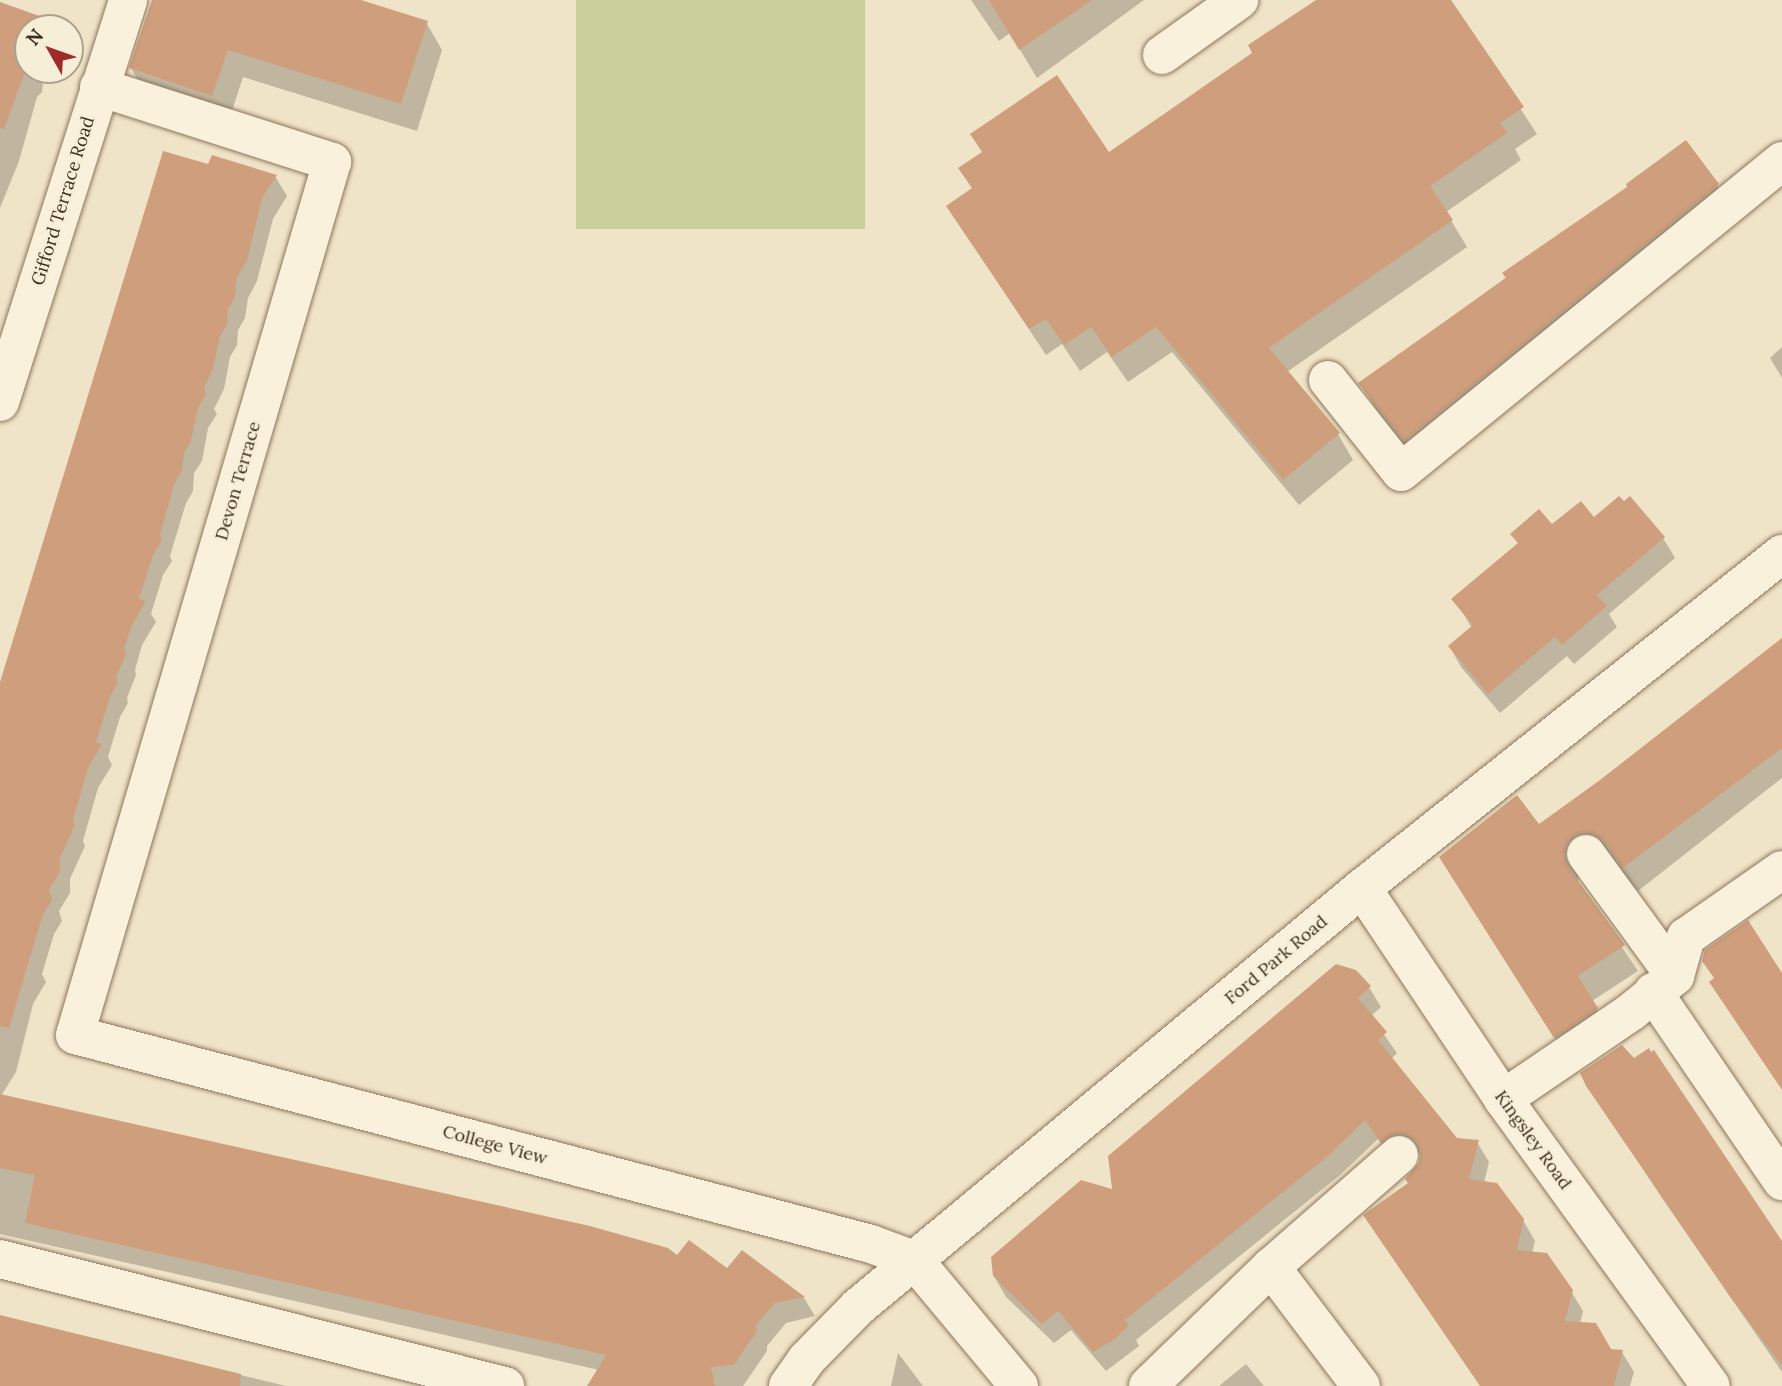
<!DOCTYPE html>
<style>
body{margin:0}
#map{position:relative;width:1782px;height:1386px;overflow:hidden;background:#f0e4c8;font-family:Lora,serif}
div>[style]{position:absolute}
.green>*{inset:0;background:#c9cf9b;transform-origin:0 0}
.shadow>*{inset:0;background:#0003}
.building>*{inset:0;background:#cf9f7d}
.roads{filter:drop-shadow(0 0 2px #8d765c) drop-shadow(0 0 2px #8d765c)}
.minor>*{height:38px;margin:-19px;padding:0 19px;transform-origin:19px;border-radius:19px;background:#faf1dc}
span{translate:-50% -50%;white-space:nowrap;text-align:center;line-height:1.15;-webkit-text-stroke:5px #f7eed8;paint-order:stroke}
.street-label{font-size:18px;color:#3d2e20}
.north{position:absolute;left:14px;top:14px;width:70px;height:70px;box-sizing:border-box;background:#f7eed8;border:2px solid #ada18e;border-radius:50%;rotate:310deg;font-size:19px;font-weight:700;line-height:28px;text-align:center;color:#3d2e20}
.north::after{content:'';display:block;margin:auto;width:24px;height:32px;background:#9e2a2b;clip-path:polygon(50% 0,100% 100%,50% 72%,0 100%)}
</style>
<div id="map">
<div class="green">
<i style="left:576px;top:0;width:289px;height:229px"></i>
</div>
<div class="shadow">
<i style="clip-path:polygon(155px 0,355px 0,426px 22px,442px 50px,417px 131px,243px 77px,228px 123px,147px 96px,131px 68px)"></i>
<i style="clip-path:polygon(971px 0,1144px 0,1037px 78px,1010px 33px,999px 41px)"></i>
<i style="clip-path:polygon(1319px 0,1449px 0,1537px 134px,1515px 149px,1521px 160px,1446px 212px,1467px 247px,1287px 372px,1338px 434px,1353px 460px,1299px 505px,1172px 352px,1128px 382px,1107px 352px,1080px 371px,1062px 344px,1046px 355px,948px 207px,973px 190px,961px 169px,1109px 154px,1254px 54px)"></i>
<i style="clip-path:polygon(0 4px,40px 18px,46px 28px,28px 28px,28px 70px,44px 70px,42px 92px,37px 97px,19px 161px,0 208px)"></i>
<i style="clip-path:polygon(209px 167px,275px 176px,287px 196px,273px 219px,257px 281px,248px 298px,245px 318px,238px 330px,237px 345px,230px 357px,224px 389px,214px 409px,217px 414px,208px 428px,202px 461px,194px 473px,193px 491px,186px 503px,170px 556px,172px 561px,163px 575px,151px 614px,156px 622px,142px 645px,135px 670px,136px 675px,127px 698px,128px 703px,120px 717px,108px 757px,112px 765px,98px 788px,83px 841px,85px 846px,70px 879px,70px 893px,59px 911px,62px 921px,54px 934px,42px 974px,46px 982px,33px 1004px,16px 1072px,1px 1096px,728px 1270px,743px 1252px,804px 1298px,815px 1316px,786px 1323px,767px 1346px,767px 1351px,743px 1386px,589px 1386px,599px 1370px,0 1234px,0 688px)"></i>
<i style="clip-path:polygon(1717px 185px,1733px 213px,1421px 468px,1377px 411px,1361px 384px,1629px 187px)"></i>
<i style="clip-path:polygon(1782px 347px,1782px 378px,1770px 358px)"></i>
<i style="clip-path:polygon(1594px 519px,1663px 538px,1675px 558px,1609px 614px,1617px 627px,1574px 664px,1567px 656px,1500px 713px,1461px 667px,1450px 647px,1472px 628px,1454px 599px,1519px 545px,1513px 534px)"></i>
<i style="clip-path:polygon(1782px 640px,1782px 778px,1638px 891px,1611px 859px,1579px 871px,1578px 882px,1638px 971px,1592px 1001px,1611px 1033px,1570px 1061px,1456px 882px,1583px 796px)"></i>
<i style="clip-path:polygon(1369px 987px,1381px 1007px,1371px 1016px,1397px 1053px,1391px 1059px,1456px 1139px,1477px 1142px,1489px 1162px,1484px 1183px,1523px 1220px,1535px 1241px,1532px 1253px,1571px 1291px,1583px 1311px,1580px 1324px,1610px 1350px,1622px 1352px,1634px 1372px,1630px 1386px,1481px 1386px,1365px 1216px,1410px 1184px,1421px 1163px,1420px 1154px,1406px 1153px,1393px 1161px,1378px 1139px,1340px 1175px,1136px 1340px,1139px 1346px,1106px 1371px,1071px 1330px,1054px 1343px,1006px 1297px,994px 1276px,1114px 1191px)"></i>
<i style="clip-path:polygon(1594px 1094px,1782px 1243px,1782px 1372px,1664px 1201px)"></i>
<i style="clip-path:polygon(0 1317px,286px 1386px,0 1386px)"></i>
<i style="clip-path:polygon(898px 1353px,923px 1386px,891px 1386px)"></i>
<i style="clip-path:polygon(1246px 1364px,1264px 1386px,1219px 1386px)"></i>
</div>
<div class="building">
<i style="clip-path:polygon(152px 0,361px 0,428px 21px,401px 104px,228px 50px,212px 96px,129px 68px)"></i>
<i style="clip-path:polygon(989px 0,1092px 0,1019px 50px)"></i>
<i style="clip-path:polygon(1316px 0,1451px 0,1524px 107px,1500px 123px,1507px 133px,1430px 186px,1453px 220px,1269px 348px,1340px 433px,1283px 480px,1156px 327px,1112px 357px,1091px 327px,1064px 345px,1046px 319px,1029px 329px,946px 206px,972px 188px,958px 168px,982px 152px,970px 134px,1057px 75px,1109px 152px,1252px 53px,1248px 45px)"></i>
<i style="clip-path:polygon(0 2px,45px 18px,41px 28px,28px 28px,28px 64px,4px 129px,0 128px)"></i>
<i style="clip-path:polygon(1686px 140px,1719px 184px,1404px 441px,1358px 383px,1506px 278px,1502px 273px,1627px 187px,1626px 184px)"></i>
<i style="clip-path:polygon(163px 151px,208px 164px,212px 155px,277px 175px,262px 198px,247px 261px,237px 277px,235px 298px,228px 309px,227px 325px,220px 336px,213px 368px,204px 388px,206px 394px,198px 408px,191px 441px,184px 453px,182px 471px,175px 482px,160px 535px,162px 540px,153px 555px,139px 599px,146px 601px,132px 625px,124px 649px,126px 654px,116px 677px,118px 682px,110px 697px,96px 742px,102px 744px,88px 768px,73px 820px,75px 825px,60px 858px,60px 872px,49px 890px,52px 900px,43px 914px,9px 1028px,0 1026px,0 682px)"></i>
<i style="clip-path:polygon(1619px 496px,1624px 501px,1630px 496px,1665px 537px,1597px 595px,1607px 606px,1562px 645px,1555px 637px,1488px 694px,1448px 646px,1473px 625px,1451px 599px,1518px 543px,1510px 534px,1539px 509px,1552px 524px,1581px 501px,1594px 517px)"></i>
<i style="clip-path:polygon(1782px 638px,1782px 748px,1623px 868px,1604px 841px,1594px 834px,1583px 832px,1574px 836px,1566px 845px,1564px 856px,1568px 867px,1625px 945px,1578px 976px,1598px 1008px,1554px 1038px,1439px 857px,1517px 795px,1539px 824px,1600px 780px)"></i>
<i style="clip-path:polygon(1748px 920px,1782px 973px,1782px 1090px,1709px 982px,1714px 978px,1702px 961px,1705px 950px)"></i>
<i style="clip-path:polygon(1336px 964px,1356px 970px,1371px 986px,1358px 998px,1387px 1032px,1378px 1040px,1457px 1138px,1479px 1140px,1469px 1179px,1497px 1183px,1524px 1219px,1517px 1250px,1547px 1253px,1573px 1290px,1565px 1321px,1596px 1323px,1611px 1349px,1623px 1350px,1614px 1386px,1480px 1386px,1363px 1215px,1408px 1183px,1405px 1179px,1419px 1163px,1421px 1151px,1416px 1141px,1405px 1134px,1394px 1134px,1380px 1142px,1365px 1120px,1329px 1155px,1125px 1320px,1129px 1325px,1114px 1340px,1093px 1352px,1058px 1311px,1042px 1324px,993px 1276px,991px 1257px,1081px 1180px,1112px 1189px,1108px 1156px)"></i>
<i style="clip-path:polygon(1622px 1045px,1634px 1058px,1649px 1048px,1651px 1052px,1654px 1050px,1782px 1241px,1782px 1366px,1731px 1298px,1586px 1086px,1580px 1073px)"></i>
<i style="clip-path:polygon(0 1094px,590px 1226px,668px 1248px,677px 1255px,689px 1240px,727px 1268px,742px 1250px,805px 1297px,775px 1303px,756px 1325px,757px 1331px,734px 1365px,711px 1367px,715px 1386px,587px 1386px,606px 1355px,25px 1223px,35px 1175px,0 1168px)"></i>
<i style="clip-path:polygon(0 1315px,241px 1374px,240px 1386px,0 1386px)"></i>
</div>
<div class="roads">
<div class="minor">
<i style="left:1162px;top:55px;width:95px;rotate:-35.5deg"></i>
<i style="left:99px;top:87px;width:245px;rotate:17.8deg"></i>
<i style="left:332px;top:162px;width:910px;rotate:106.4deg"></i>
<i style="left:75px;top:1035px;width:823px;rotate:14.71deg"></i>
<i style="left:871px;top:1244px;width:46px;rotate:20.4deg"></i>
<i style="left:914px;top:1260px;width:164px;rotate:50.2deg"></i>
<i style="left:1328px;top:380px;width:117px;rotate:51.6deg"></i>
<i style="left:1401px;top:472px;width:492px;rotate:-39.2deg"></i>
<i style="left:0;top:402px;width:422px;rotate:-72.3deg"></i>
<i style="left:1586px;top:854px;width:151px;rotate:53.9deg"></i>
<i style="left:1362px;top:888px;width:254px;rotate:56.2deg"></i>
<i style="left:1503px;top:1099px;width:354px;rotate:54.1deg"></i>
<i style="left:1653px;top:992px;width:229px;rotate:55.7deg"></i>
<i style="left:1503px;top:1099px;width:155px;rotate:-34.2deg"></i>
<i style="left:1631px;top:1012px;width:57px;rotate:-39.3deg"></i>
<i style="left:1675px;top:976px;width:41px;rotate:-74.2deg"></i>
<i style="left:1686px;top:937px;width:117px;rotate:-34.9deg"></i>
<i style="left:0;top:1259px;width:521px;rotate:14.12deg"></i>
<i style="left:1271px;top:1267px;width:149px;rotate:52.9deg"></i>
<i style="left:788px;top:1386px;width:32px;rotate:-55deg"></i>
<i style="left:806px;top:1360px;width:74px;rotate:-45.5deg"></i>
<i style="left:858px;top:1307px;width:655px;rotate:-39.74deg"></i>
<i style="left:1362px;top:888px;width:537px;rotate:-38.49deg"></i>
<i style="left:1148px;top:1386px;width:171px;rotate:-44.1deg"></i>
<i style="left:1271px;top:1267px;width:170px;rotate:-41.2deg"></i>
</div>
</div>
<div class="street-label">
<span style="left:63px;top:201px;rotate:-73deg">Gifford Terrace Road</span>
<span style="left:238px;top:481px;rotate:-74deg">Devon Terrace</span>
<span style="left:1276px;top:960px;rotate:-40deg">Ford Park Road</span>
<span style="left:1533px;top:1140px;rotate:54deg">Kingsley Road</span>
<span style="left:495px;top:1145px;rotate:15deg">College View</span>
</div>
<div class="north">N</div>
</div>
